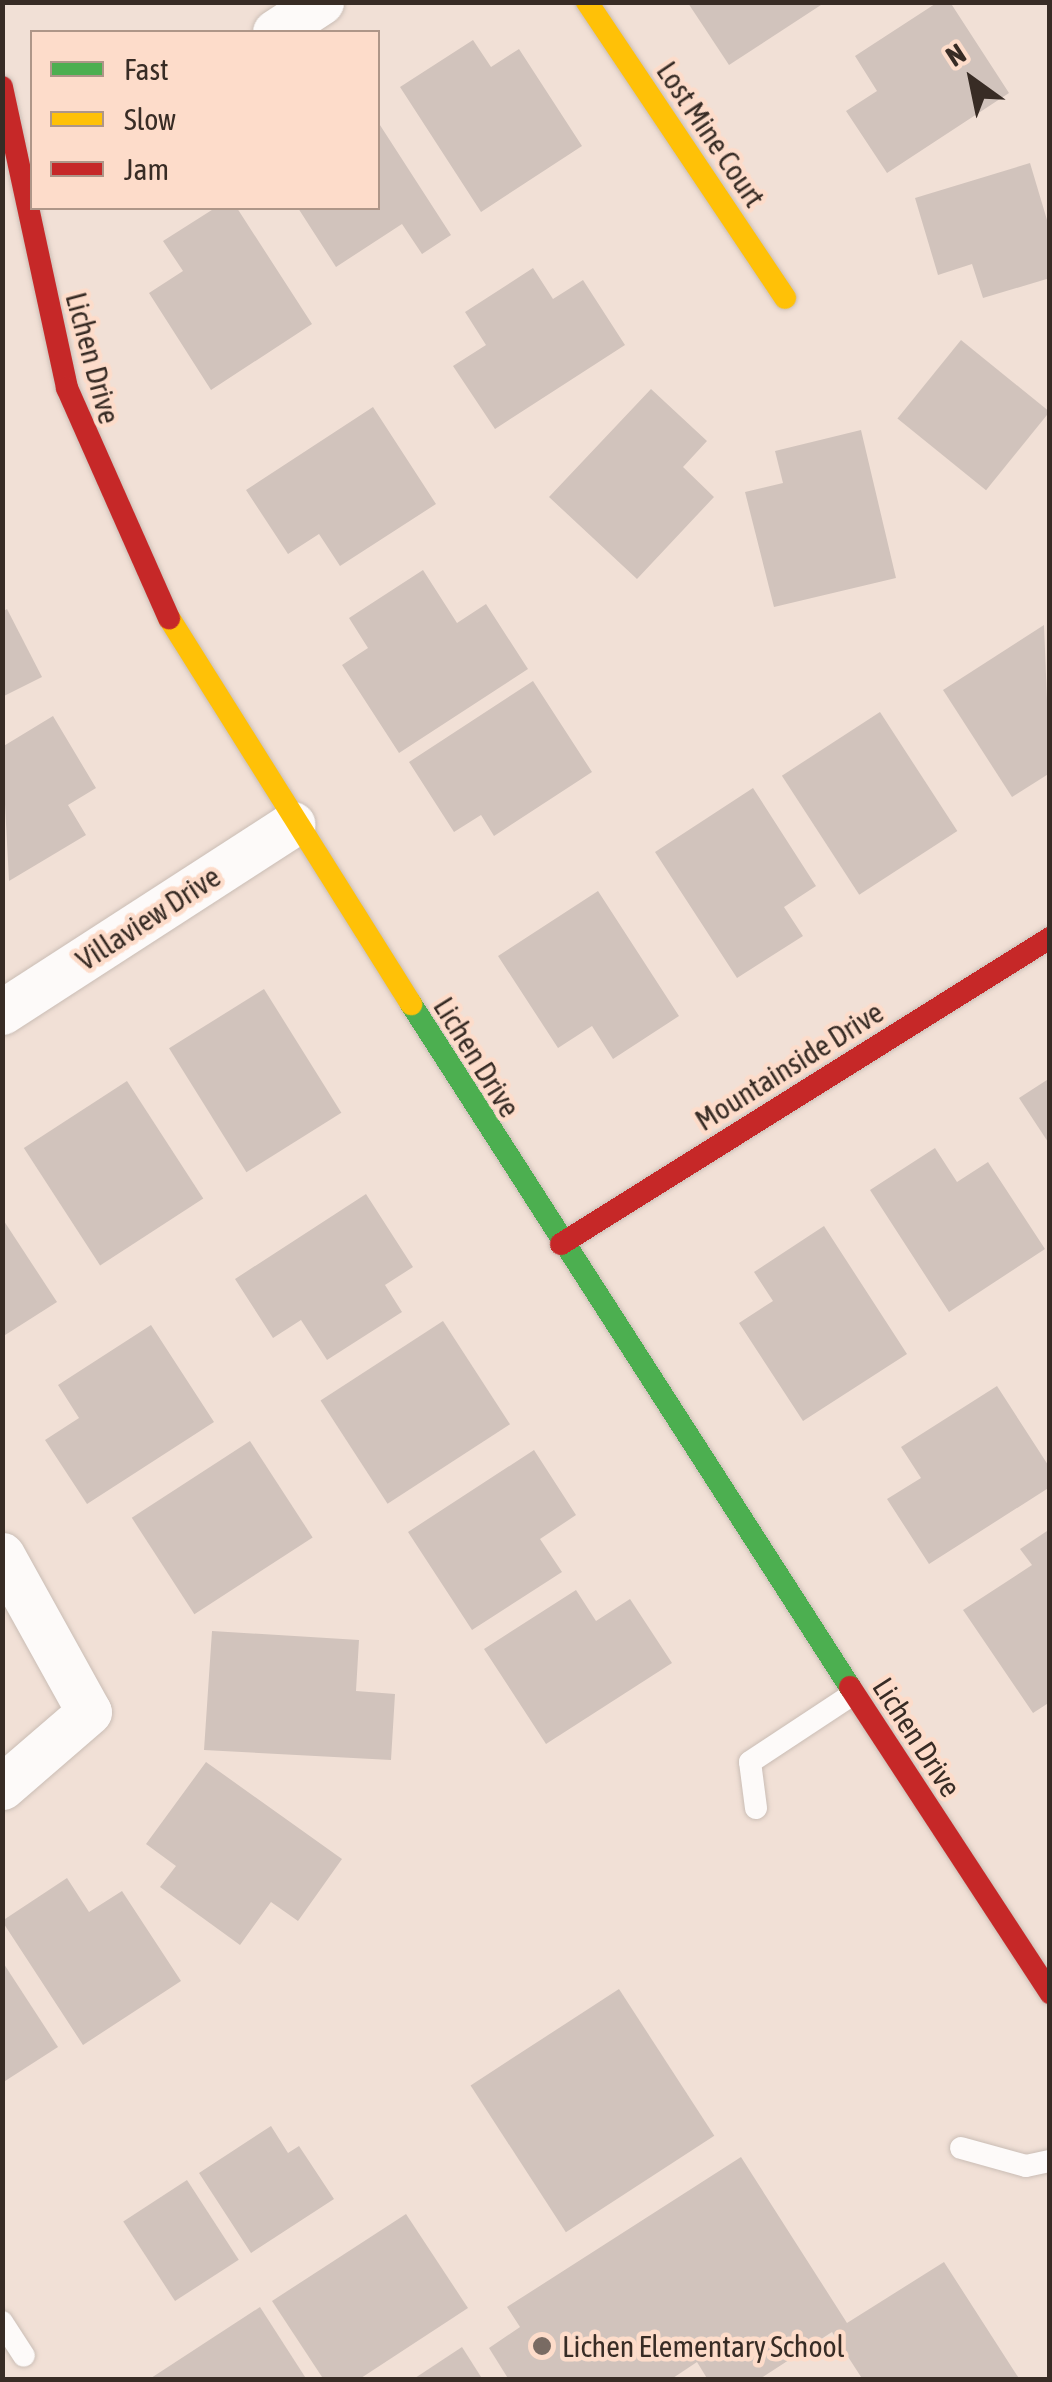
<!DOCTYPE html>
<style>
body{margin:0}
#map{position:relative;width:1052px;height:2382px;overflow:hidden;background:#f1e0d6;font-family:"Asap Condensed",sans-serif}
div>[style]{position:absolute}
.building>*{inset:0;background:#d1c3bc;transform-origin:0 0}
.roads{filter:drop-shadow(0 0 2px #cabdb5) drop-shadow(0 0 2px #cabdb5)}
.lane>*{height:22px;margin:-11px;padding:0 11px;transform-origin:11px;border-radius:11px;background:#fdfaf9}
.street>*{height:45px;margin:-22.5px;padding:0 22.5px;transform-origin:22.5px;border-radius:22.5px;background:#fdfaf9}
.fast>*{height:22px;margin:-11px;padding:0 11px;transform-origin:11px;border-radius:11px;background:#4caf50}
.slow>*{height:22px;margin:-11px;padding:0 11px;transform-origin:11px;border-radius:11px;background:#ffc107}
.jam>*{height:22px;margin:-11px;padding:0 11px;transform-origin:11px;border-radius:11px;background:#c62828}
.dots>*{width:28px;height:28px;translate:-50% -50%;box-sizing:border-box;border:5px solid #fddcca;border-radius:50%}
span{translate:-50% -50%;white-space:nowrap;text-align:center;line-height:1.15;-webkit-text-stroke:9px #fddcca;paint-order:stroke}
.street-label{font-size:30px;color:#382c25}
.poi-label{font-size:30px;color:#382c25}
.left{translate:0 -50%;text-align:left}
.frame{position:absolute;inset:0;border:5px solid #382c25;pointer-events:none}
.legend{position:absolute;left:30px;top:30px;width:350px;height:180px;box-sizing:border-box;background:#fddcca;border:2px solid #ae9688;margin:0;padding:12px 18px;list-style:none;font-size:30px;color:#382c25}
.legend li{display:flex;align-items:center;gap:20px;height:50px}
.legend b{width:50px;border:2px solid #ae9688}
.north{position:absolute;left:922px;top:30px;width:100px;height:100px;-webkit-text-stroke:8px #fddcca;paint-order:stroke;rotate:327deg;font-size:28px;font-weight:700;line-height:40px;text-align:center;color:#382c25}
.north::after{content:'';display:block;margin:auto;width:35px;height:45px;background:#382c25;clip-path:polygon(50% 0,100% 100%,50% 72%,0 100%)}
</style>
<div id="map">
<div class="building">
<i style="clip-path:polygon(938px 2px,950px 2px,1009px 93px,887px 173px,846px 111px,877px 91px,855px 56px)"></i>
<i style="clip-path:polygon(688px 3px,824px 3px,729px 65px)"></i>
<i style="clip-path:polygon(473px 40px,491px 67px,519px 49px,582px 146px,481px 212px,400px 87px)"></i>
<i style="clip-path:polygon(378px 122px,451px 235px,422px 254px,402px 224px,336px 267px,298px 208px,378px 208px)"></i>
<i style="clip-path:polygon(1030px 163px,1050px 230px,1050px 278px,983px 298px,972px 264px,938px 275px,915px 198px)"></i>
<i style="clip-path:polygon(215px 208px,237px 208px,312px 324px,211px 390px,149px 293px,183px 271px,163px 241px)"></i>
<i style="clip-path:polygon(533px 268px,553px 299px,583px 280px,625px 345px,495px 429px,453px 366px,486px 345px,465px 312px)"></i>
<i style="left:961px;top:340px;width:114px;height:101px;rotate:39deg"></i>
<i style="clip-path:polygon(651px 389px,707px 441px,683px 467px,714px 497px,637px 579px,549px 497px)"></i>
<i style="clip-path:polygon(373px 407px,436px 504px,340px 566px,319px 534px,288px 554px,246px 490px)"></i>
<i style="clip-path:polygon(861px 430px,896px 578px,774px 607px,745px 492px,783px 483px,775px 451px)"></i>
<i style="clip-path:polygon(423px 570px,457px 623px,486px 604px,528px 669px,399px 753px,342px 665px,368px 648px,349px 618px)"></i>
<i style="clip-path:polygon(7px 609px,42px 677px,2px 697px,2px 612px)"></i>
<i style="clip-path:polygon(1044px 625px,1050px 773px,1012px 797px,943px 690px)"></i>
<i style="clip-path:polygon(533px 681px,592px 772px,494px 836px,481px 815px,454px 832px,409px 762px)"></i>
<i style="left:880px;top:712px;width:142px;height:117px;rotate:57deg"></i>
<i style="clip-path:polygon(53px 716px,96px 788px,68px 805px,86px 835px,9px 881px,2px 747px)"></i>
<i style="clip-path:polygon(753px 788px,816px 886px,784px 907px,803px 936px,737px 978px,655px 852px)"></i>
<i style="clip-path:polygon(598px 891px,679px 1016px,613px 1059px,592px 1026px,558px 1048px,498px 956px)"></i>
<i style="left:264px;top:989px;width:146px;height:112px;rotate:58deg"></i>
<i style="clip-path:polygon(1050px 1078px,1050px 1145px,1019px 1098px)"></i>
<i style="left:127px;top:1081px;width:140px;height:123px;rotate:57deg"></i>
<i style="clip-path:polygon(935px 1148px,957px 1182px,988px 1162px,1045px 1249px,949px 1312px,870px 1190px)"></i>
<i style="clip-path:polygon(366px 1194px,413px 1267px,385px 1285px,402px 1312px,327px 1360px,301px 1320px,273px 1338px,235px 1279px)"></i>
<i style="clip-path:polygon(2px 1218px,57px 1302px,2px 1337px)"></i>
<i style="clip-path:polygon(824px 1226px,907px 1354px,803px 1421px,739px 1323px,773px 1301px,754px 1272px)"></i>
<i style="left:443px;top:1321px;width:123px;height:146px;rotate:57deg"></i>
<i style="clip-path:polygon(151px 1325px,214px 1422px,87px 1504px,45px 1440px,79px 1418px,58px 1385px)"></i>
<i style="clip-path:polygon(997px 1386px,1050px 1468px,1050px 1487px,929px 1564px,887px 1499px,921px 1478px,901px 1447px)"></i>
<i style="left:250px;top:1441px;width:115px;height:141px;rotate:57deg"></i>
<i style="clip-path:polygon(534px 1450px,576px 1515px,540px 1539px,562px 1572px,472px 1630px,408px 1532px)"></i>
<i style="clip-path:polygon(1050px 1529px,1050px 1702px,1033px 1713px,963px 1610px,1032px 1565px,1020px 1549px)"></i>
<i style="clip-path:polygon(576px 1590px,596px 1621px,630px 1599px,672px 1663px,546px 1744px,484px 1649px)"></i>
<i style="clip-path:polygon(212px 1631px,359px 1640px,356px 1691px,395px 1694px,391px 1760px,204px 1750px)"></i>
<i style="clip-path:polygon(206px 1762px,342px 1859px,298px 1921px,271px 1902px,240px 1945px,160px 1887px,176px 1866px,146px 1844px)"></i>
<i style="clip-path:polygon(67px 1878px,89px 1912px,122px 1891px,181px 1981px,83px 2045px,2px 1921px)"></i>
<i style="clip-path:polygon(2px 1961px,58px 2047px,2px 2083px)"></i>
<i style="left:619px;top:1989px;width:175px;height:177px;rotate:57deg"></i>
<i style="clip-path:polygon(271px 2126px,288px 2153px,299px 2146px,334px 2199px,251px 2253px,199px 2173px)"></i>
<i style="clip-path:polygon(741px 2157px,847px 2323px,944px 2262px,1020px 2380px,863px 2380px,832px 2332px,758px 2380px,708px 2380px,697px 2362px,670px 2380px,509px 2380px,489px 2348px,520px 2327px,507px 2307px)"></i>
<i style="left:187px;top:2180px;width:95px;height:76px;rotate:57deg"></i>
<i style="clip-path:polygon(406px 2214px,468px 2308px,358px 2380px,324px 2380px,272px 2301px)"></i>
<i style="clip-path:polygon(260px 2307px,307px 2380px,148px 2380px)"></i>
<i style="clip-path:polygon(462px 2347px,483px 2380px,412px 2380px)"></i>
</div>
<div class="roads">
<div class="lane">
<i style="left:756px;top:1808px;width:46px;rotate:-97.4deg"></i>
<i style="left:750px;top:1762px;width:123px;rotate:-33.4deg"></i>
<i style="left:961px;top:2148px;width:67px;rotate:15.5deg"></i>
<i style="left:1026px;top:2166px;width:25px;rotate:-12deg"></i>
<i style="left:2px;top:2322px;width:40px;rotate:57.1deg"></i>
</div>
<div class="street">
<i style="left:275px;top:32px;width:55px;rotate:-33.1deg"></i>
<i style="left:2px;top:1012px;width:346px;rotate:-32.9deg"></i>
<i style="left:2px;top:1555px;width:179px;rotate:61deg"></i>
<i style="left:89px;top:1712px;width:115px;rotate:139.2deg"></i>
</div>
<div class="fast">
<i style="left:411px;top:1004px;width:812px;rotate:57.27deg"></i>
</div>
<div class="slow">
<i style="left:587px;top:2px;width:356px;rotate:56.2deg"></i>
<i style="left:169px;top:618px;width:456px;rotate:57.9deg"></i>
</div>
<div class="jam">
<i style="left:2px;top:87px;width:308px;rotate:77.8deg"></i>
<i style="left:67px;top:388px;width:252px;rotate:66.1deg"></i>
<i style="left:561px;top:1244px;width:577px;rotate:-32.04deg"></i>
<i style="left:850px;top:1687px;width:366px;rotate:56.8deg"></i>
</div>
</div>
<div class="dots">
<i style="left:542px;top:2346px;background:#796b63"></i>
</div>
<div class="street-label">
<span style="left:711px;top:134px;rotate:56deg">Lost Mine Court</span>
<span style="left:93px;top:358px;rotate:75deg">Lichen Drive</span>
<span style="left:148px;top:918px;rotate:-33deg">Villaview Drive</span>
<span style="left:477px;top:1057px;rotate:58deg">Lichen Drive</span>
<span style="left:789px;top:1066px;rotate:-32deg">Mountainside Drive</span>
<span style="left:917px;top:1737px;rotate:57deg">Lichen Drive</span>
</div>
<div class="poi-label">
<span class="left" style="left:562px;top:2346px">Lichen Elementary School</span>
</div>
<div class="frame"></div>
<ul class="legend">
<li><b style="height:12px;background:#4caf50"></b>Fast</li>
<li><b style="height:12px;background:#ffc107"></b>Slow</li>
<li><b style="height:12px;background:#c62828"></b>Jam</li>
</ul>
<div class="north">N</div>
</div>
